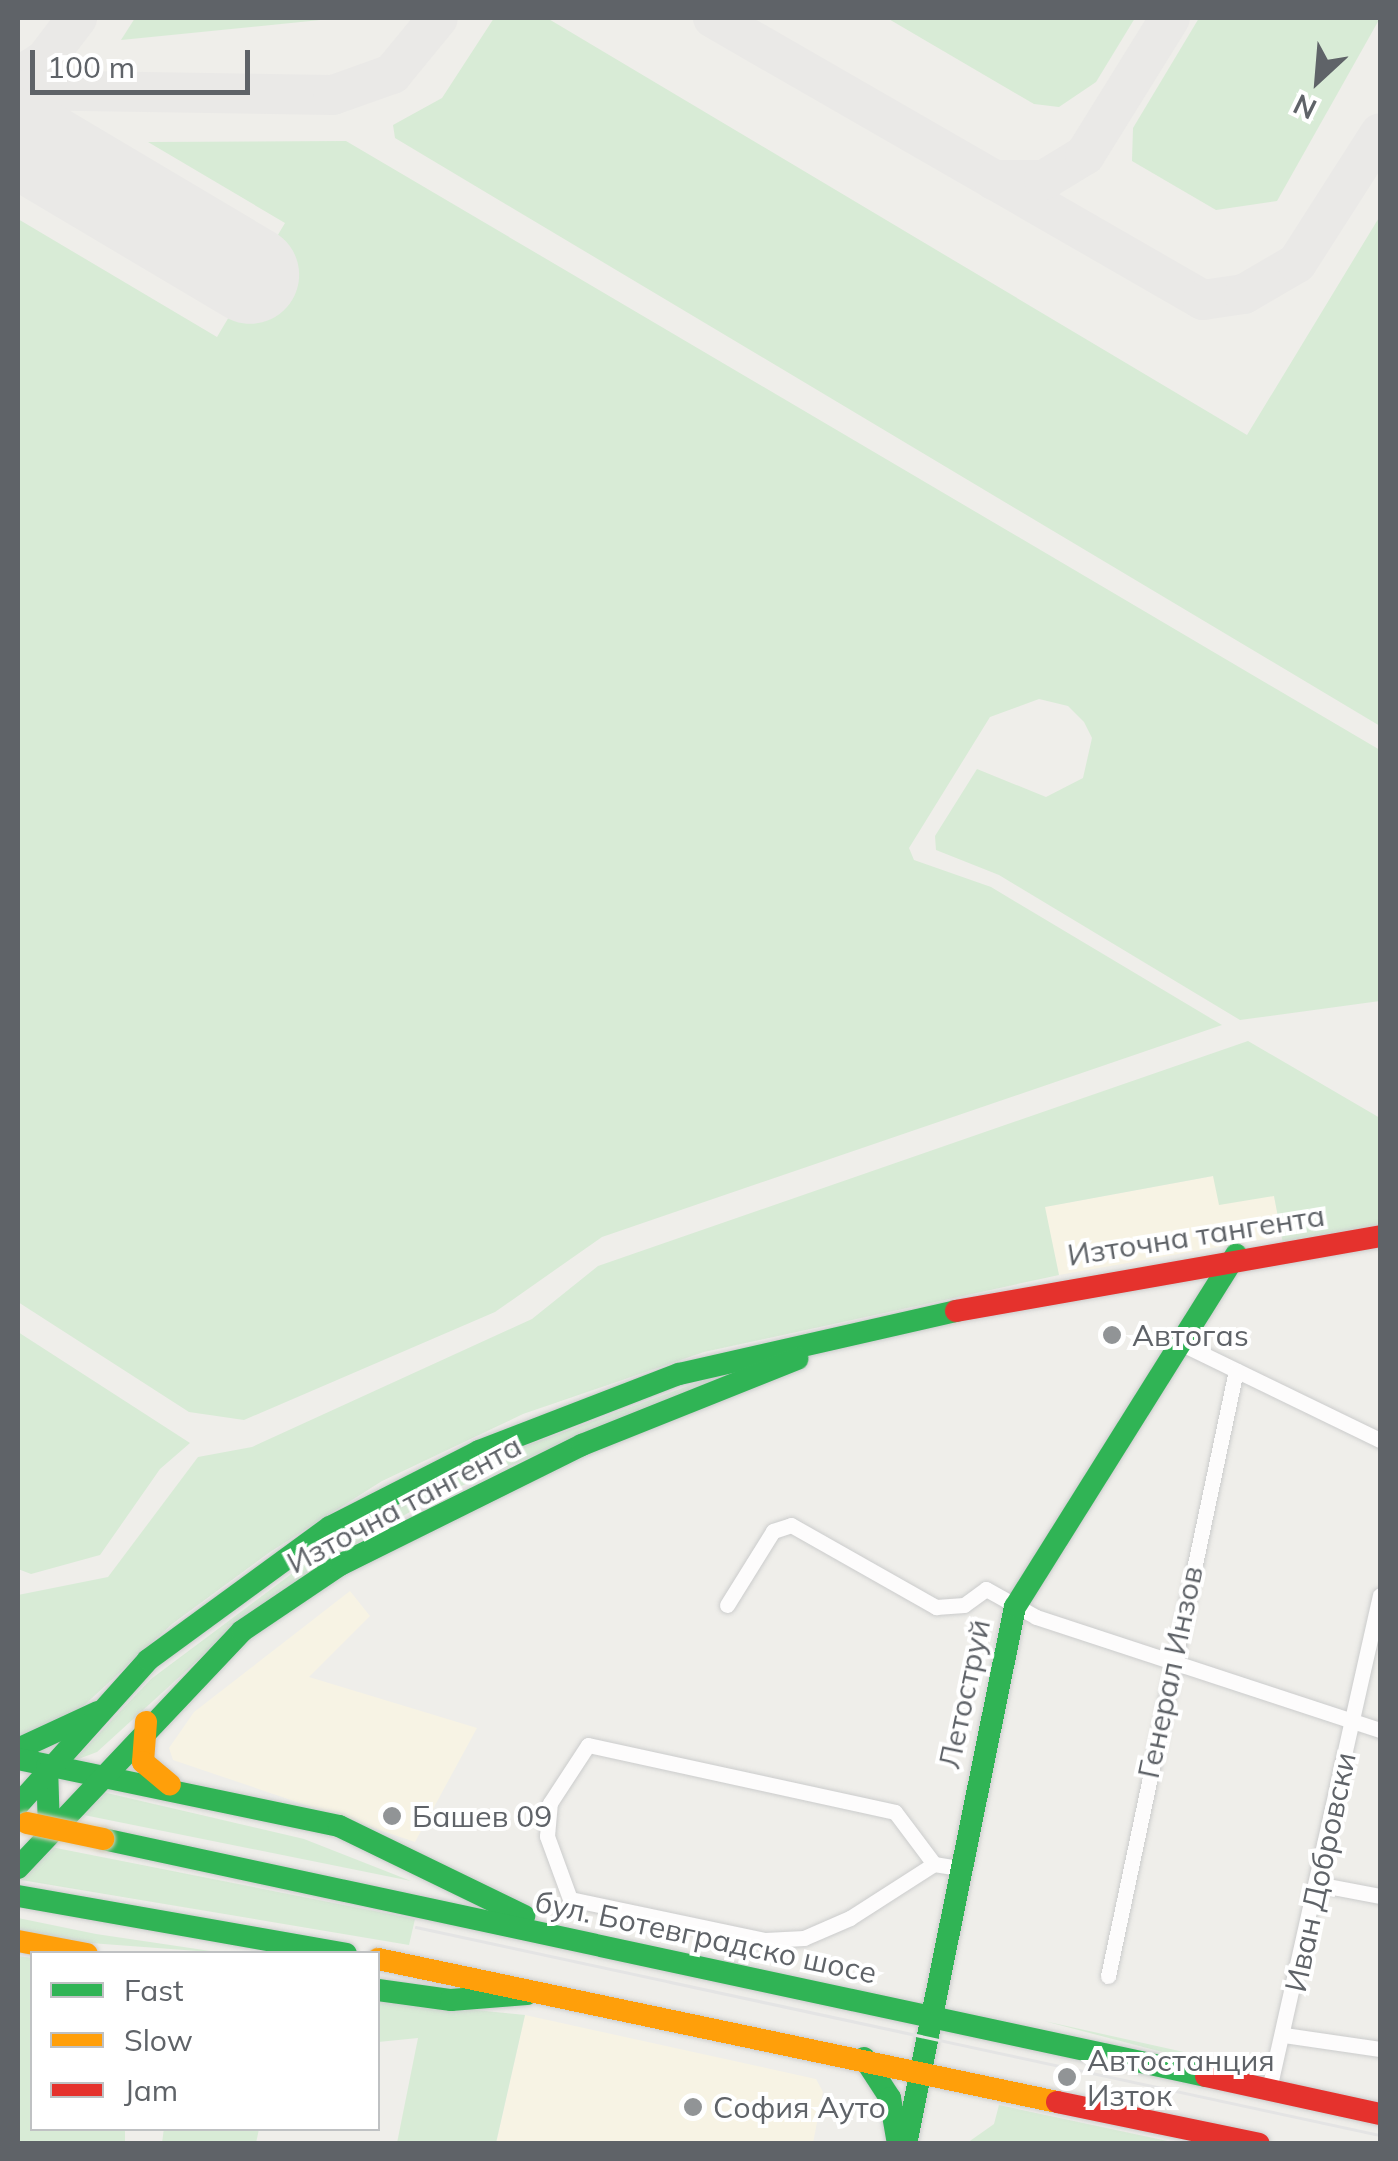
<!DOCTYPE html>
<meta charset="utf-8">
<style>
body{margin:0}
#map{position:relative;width:1398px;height:2161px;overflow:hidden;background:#efeeea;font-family:Mulish,sans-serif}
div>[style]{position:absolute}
.commercial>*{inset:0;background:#f7f3e4}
.green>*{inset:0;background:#d8ebd6}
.taxiway>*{height:40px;margin:-20px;padding:0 20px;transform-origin:20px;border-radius:20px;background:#eae9e7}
.runway>*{height:98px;margin:-49px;padding:0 49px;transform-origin:49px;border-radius:49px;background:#eae9e7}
.roads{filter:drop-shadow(0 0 2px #cbcccc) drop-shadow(0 0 2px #cbcccc)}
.street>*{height:15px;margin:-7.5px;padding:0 7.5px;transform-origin:7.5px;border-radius:7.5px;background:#fdfcfc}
.fast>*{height:22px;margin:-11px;padding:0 11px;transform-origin:11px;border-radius:11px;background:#30b455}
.slow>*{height:22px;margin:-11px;padding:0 11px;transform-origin:11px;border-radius:11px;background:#ff9f0a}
.jam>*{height:22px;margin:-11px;padding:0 11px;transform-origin:11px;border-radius:11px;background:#e5322d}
.tram>*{height:2.5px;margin:-1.25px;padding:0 1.25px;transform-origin:1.25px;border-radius:1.25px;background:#e4e4e4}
.bridges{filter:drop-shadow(0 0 2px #d7ceb8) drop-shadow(0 0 2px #d7ceb8)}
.slow-bridge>*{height:22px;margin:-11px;padding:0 11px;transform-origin:11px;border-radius:11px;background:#ff9f0a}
.dots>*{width:28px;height:28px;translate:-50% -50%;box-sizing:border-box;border:5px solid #fff;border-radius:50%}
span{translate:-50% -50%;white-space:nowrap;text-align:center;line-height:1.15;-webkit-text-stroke:8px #fff;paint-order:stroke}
.street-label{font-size:30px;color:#5f6368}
.poi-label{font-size:30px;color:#5f6368}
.left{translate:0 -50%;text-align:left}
.frame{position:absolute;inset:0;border:20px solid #5f6368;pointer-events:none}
.legend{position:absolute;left:30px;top:1951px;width:350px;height:180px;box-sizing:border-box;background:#fff;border:2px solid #bfc1c3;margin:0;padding:12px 18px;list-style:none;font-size:30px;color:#5f6368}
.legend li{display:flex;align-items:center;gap:20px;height:50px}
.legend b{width:50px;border:2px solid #bfc1c3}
.north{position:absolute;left:1268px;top:30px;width:100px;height:100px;-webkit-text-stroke:8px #fff;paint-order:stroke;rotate:206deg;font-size:28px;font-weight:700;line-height:40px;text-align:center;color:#5f6368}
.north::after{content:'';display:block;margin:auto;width:35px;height:45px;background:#5f6368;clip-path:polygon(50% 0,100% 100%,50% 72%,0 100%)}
.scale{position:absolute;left:30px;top:50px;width:220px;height:45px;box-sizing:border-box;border:5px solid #5f6368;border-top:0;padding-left:12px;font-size:30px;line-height:35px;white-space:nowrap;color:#5f6368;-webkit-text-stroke:8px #fff;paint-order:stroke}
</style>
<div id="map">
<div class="commercial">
<i style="clip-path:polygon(1213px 1176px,1274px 1196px,1282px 1236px,1059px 1275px,1044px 1207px)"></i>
<i style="clip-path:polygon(350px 1591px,370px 1616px,309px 1677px,477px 1728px,415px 1842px,173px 1760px,169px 1748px,194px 1712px)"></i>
<i style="clip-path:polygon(525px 2015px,816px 2079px,823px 2092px,813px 2143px,496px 2144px)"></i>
</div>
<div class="green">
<i style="clip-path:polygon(135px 18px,340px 18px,121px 40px)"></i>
<i style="clip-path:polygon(494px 18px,547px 18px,1247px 435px,1380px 216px,1380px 726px,395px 138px,393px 125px,442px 98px)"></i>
<i style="clip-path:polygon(887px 18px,1135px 18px,1096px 82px,1059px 107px,1034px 104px)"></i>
<i style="clip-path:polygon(1199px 18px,1380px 18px,1277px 201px,1216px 210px,1132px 161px,1133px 128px)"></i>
<i style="clip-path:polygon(346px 141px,1380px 750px,1380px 1001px,1240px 1020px,999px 875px,936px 850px,935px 836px,977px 769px,1046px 797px,1083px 778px,1092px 738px,1084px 722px,1068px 706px,1039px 699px,990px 717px,909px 848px,914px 860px,991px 887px,1222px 1025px,602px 1237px,495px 1312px,244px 1420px,189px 1412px,18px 1302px,18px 219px,217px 337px,285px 223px,148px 142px)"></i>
<i style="clip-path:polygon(1248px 1041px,1380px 1118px,1380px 1236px,1284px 1249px,1274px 1196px,1219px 1205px,1213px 1176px,1045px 1207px,1059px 1275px,704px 1352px,523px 1414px,382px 1481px,270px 1552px,172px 1624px,65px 1723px,18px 1736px,18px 1595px,108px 1577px,198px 1457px,252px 1447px,532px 1319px,598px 1266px)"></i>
<i style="clip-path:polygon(18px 1332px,190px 1443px,160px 1469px,100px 1555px,31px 1574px,18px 1569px)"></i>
<i style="clip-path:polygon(707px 1379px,716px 1380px,437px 1496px,320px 1565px,221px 1639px,97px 1752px,73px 1761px,151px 1679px,346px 1533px,457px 1471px)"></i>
<i style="clip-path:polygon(94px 1790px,304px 1839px,411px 1881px,74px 1813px)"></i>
<i style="clip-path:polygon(46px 1846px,415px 1919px,409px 1945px,21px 1880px)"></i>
<i style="clip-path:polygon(18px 1918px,96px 1934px,224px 1953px,37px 1939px,18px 1934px)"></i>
<i style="clip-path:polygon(18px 1956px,32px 1958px,32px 2128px,125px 2129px,125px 2143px,18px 2143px)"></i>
<i style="clip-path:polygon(378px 2000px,525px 2015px,496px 2143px,397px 2143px,418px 2038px,378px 2042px)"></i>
<i style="clip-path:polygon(1044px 2021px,1265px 2070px,1250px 2075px)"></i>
<i style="clip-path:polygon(999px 2105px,1177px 2143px,967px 2143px,994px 2124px)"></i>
<i style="clip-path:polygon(164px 2128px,259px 2128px,259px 2129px,256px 2143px,162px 2143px)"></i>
</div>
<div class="taxiway">
<i style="left:713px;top:18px;width:565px;rotate:29.92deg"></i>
<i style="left:1203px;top:300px;width:41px;rotate:-8.3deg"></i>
<i style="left:1244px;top:294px;width:61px;rotate:-30.3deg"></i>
<i style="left:1297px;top:263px;width:154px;rotate:-57.4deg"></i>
<i style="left:18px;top:77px;width:32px;rotate:-32deg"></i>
<i style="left:45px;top:60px;width:53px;rotate:-52.7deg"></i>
<i style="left:18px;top:90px;width:315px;rotate:0.9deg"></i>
<i style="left:333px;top:95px;width:63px;rotate:-19.6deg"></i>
<i style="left:392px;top:74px;width:72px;rotate:-50.6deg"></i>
<i style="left:994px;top:180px;width:50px"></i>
<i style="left:1044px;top:180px;width:48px;rotate:-31.4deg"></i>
<i style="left:1085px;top:155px;width:161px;rotate:-58.2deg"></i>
</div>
<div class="runway">
<i style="left:18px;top:137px;width:270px;rotate:30.7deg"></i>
</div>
<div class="roads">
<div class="street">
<i style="left:1180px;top:1343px;width:222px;rotate:25.9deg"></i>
<i style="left:727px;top:1605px;width:87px;rotate:-58.1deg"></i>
<i style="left:773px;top:1531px;width:19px;rotate:-18deg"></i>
<i style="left:791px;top:1525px;width:167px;rotate:29.5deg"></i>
<i style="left:936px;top:1607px;width:28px;rotate:-4deg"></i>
<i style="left:964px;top:1605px;width:27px;rotate:-36deg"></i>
<i style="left:986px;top:1589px;width:57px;rotate:29.2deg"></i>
<i style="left:1036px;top:1617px;width:362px;rotate:18.2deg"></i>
<i style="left:934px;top:1864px;width:100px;rotate:147.3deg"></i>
<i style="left:850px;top:1918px;width:50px;rotate:156.5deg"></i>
<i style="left:804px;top:1938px;width:39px;rotate:177deg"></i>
<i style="left:765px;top:1940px;width:199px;rotate:-168.1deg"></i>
<i style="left:570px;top:1899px;width:67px;rotate:-110.1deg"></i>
<i style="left:547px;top:1836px;width:33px;rotate:-85deg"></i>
<i style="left:550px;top:1803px;width:69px;rotate:-56.8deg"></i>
<i style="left:588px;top:1745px;width:314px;rotate:12.3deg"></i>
<i style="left:895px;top:1812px;width:65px;rotate:53.1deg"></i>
<i style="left:934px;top:1864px;width:26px;rotate:9deg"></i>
<i style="left:1317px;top:1884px;width:64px;rotate:10.8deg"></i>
<i style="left:1108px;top:1976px;width:619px;rotate:-78.07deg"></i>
<i style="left:1284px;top:2035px;width:97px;rotate:8.3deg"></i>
<i style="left:1269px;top:2089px;width:506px;rotate:-77.34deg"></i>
</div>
<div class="fast">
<i style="left:18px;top:1749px;width:88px;rotate:-24.8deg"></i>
<i style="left:18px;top:1759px;width:328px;rotate:11.8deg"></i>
<i style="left:339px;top:1826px;width:206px;rotate:25.9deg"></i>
<i style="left:47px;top:1766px;width:62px;rotate:88.2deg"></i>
<i style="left:18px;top:1805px;width:195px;rotate:-48.1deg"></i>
<i style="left:148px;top:1660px;width:225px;rotate:-36.2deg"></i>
<i style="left:330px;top:1527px;width:167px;rotate:-27deg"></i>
<i style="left:479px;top:1451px;width:214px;rotate:-21.1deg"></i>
<i style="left:679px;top:1374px;width:284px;rotate:-12.8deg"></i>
<i style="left:103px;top:1839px;width:1128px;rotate:12.13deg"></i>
<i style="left:18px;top:1868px;width:326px;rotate:-46.6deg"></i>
<i style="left:242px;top:1631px;width:118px;rotate:-34deg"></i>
<i style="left:340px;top:1565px;width:270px;rotate:-26.4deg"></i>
<i style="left:582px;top:1445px;width:232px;rotate:-21.8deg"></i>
<i style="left:18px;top:1896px;width:333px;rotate:10deg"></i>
<i style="left:378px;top:1990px;width:74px;rotate:7.8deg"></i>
<i style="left:451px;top:2000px;width:76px;rotate:-4.5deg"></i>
<i style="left:864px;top:2058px;width:48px;rotate:57deg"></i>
<i style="left:890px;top:2098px;width:47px;rotate:80.1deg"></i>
<i style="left:906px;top:2144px;width:548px;rotate:-78.53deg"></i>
<i style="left:1015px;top:1607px;width:416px;rotate:-57.9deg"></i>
</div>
<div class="slow">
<i style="left:146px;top:1722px;width:40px;rotate:94.3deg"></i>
<i style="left:143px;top:1762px;width:35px;rotate:40deg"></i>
<i style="left:18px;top:1941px;width:70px;rotate:10.7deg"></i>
<i style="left:378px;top:1959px;width:694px;rotate:11.89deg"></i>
</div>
<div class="jam">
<i style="left:956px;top:1311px;width:431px;rotate:-10deg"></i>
<i style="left:1206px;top:2076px;width:178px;rotate:12.3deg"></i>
<i style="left:1057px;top:2102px;width:206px;rotate:11.7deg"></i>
</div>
</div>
<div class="tram">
<i style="left:416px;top:1927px;width:986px;rotate:12.18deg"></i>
</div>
<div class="bridges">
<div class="slow-bridge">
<i style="left:27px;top:1823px;width:78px;rotate:11.9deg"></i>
</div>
</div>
<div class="dots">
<i style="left:1112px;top:1335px;background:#919496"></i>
<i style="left:392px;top:1816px;background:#919496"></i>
<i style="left:1067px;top:2077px;background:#919496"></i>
<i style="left:693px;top:2107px;background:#919496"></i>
</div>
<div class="street-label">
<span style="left:1196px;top:1235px;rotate:-9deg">Източна тангента</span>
<span style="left:404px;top:1504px;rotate:-28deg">Източна тангента</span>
<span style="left:1170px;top:1672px;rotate:-78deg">Генерал Инзов</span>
<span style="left:964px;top:1694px;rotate:-78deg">Летоструй</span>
<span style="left:1320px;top:1872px;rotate:-78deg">Иван Добровски</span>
<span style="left:706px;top:1937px;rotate:12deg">бул. Ботевградско шосе</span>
</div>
<div class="poi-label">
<span class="left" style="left:1132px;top:1335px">Автогаѕ</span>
<span class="left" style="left:412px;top:1816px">Башев 09</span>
<span class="left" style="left:1087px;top:2077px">Автостанция<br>Изток</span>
<span class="left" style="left:713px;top:2107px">София Ауто</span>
</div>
<div class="frame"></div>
<ul class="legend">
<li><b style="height:12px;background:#30b455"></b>Fast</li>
<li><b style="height:12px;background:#ff9f0a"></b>Slow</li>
<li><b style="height:12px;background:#e5322d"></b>Jam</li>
</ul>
<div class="north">N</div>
<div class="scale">100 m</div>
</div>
